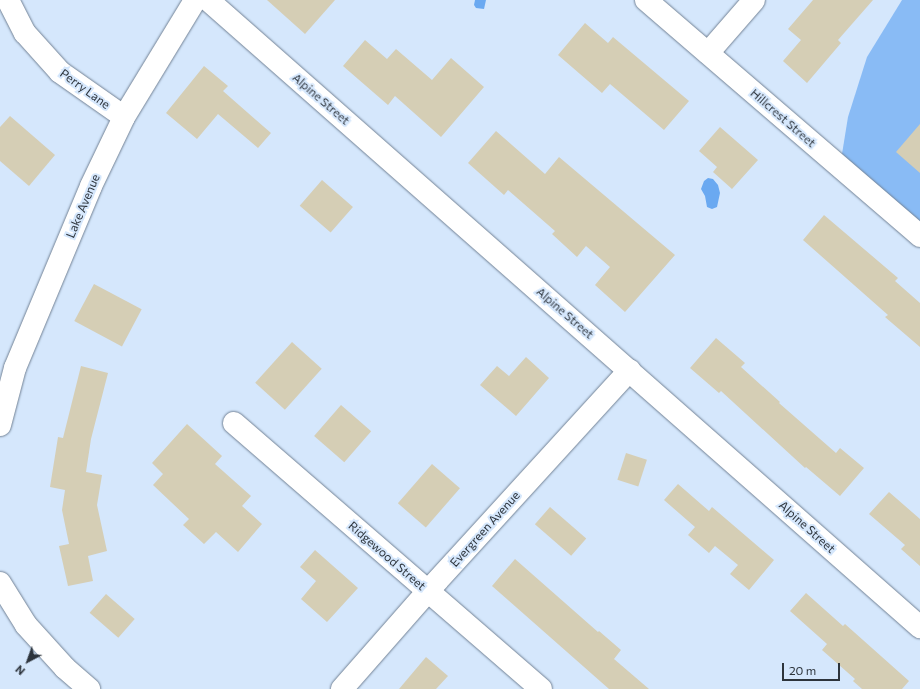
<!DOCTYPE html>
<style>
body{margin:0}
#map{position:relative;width:920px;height:689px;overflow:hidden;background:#d5e7fc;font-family:Commissioner,sans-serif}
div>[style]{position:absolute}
.forest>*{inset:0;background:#89bbf5}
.water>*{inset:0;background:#6aa9f1}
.building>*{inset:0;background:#d5ceb5;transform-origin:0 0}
.roads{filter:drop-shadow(0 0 1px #728295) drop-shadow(0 0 1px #728295)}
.street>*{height:22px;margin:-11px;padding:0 11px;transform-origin:11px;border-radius:11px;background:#fff}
span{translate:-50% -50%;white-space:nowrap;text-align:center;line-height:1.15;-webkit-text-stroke:4px #d5e7fc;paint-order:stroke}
.street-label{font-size:12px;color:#2d343c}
.north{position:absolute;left:8px;top:641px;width:40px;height:40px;-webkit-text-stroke:3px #d5e7fc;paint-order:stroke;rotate:221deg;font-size:11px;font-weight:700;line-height:16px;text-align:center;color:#2d343c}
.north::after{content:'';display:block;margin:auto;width:14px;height:18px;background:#2d343c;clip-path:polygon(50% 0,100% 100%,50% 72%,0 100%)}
.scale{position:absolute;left:782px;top:663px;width:58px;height:18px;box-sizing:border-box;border:2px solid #2d343c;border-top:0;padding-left:5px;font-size:12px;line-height:14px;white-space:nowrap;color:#2d343c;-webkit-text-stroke:3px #d5e7fc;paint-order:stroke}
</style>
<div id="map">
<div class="forest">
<i style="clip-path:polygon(902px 0,920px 0,920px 222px,842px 154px,848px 117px,867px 57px)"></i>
</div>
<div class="water">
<i style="clip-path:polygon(475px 0,486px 0,484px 9px,476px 8px,474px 5px)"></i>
<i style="clip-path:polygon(708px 178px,713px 179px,718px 185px,720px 193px,717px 207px,712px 209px,707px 207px,705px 196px,701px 189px,704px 181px)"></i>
</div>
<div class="building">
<i style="clip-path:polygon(267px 0,335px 0,305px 34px)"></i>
<i style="clip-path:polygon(813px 0,873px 0,838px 40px,841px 43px,807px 83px,783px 61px,801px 40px,788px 29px)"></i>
<i style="clip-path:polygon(585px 23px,608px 43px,613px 37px,689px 101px,664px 130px,610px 84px,602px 93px,558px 55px)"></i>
<i style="clip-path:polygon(365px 40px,387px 59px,396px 49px,432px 80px,451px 58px,484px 87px,441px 137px,395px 96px,388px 105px,343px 66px)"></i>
<i style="clip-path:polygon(204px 66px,228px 86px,223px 91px,271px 133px,258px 148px,218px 114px,197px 139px,166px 113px)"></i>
<i style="clip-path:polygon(10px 116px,55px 155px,29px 186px,0 161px,0 127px)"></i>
<i style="clip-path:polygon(920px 124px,920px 173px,896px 152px)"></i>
<i style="clip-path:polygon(720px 127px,758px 160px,732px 189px,713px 172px,717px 167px,699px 151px)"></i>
<i style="clip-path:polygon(496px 131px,545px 174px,559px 157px,675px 255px,625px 312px,595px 285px,610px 267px,586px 246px,577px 257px,552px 234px,555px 231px,508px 190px,504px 195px,468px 163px)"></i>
<i style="left:322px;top:180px;width:41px;height:34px;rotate:41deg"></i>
<i style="clip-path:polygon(824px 215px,898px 278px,895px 281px,920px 303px,920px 347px,885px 317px,888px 315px,803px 240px)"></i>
<i style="left:94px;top:284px;width:54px;height:42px;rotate:28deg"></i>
<i style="clip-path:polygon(716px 338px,745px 363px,741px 367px,780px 402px,779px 403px,836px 453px,840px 448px,864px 468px,840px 496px,806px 467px,805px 468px,721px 391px,719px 393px,690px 368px)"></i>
<i style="left:292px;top:342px;width:40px;height:55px;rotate:42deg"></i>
<i style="clip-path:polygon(526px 357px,549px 378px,516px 416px,480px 385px,497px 366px,509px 376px)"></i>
<i style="clip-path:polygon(81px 366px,108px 373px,91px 439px,86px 472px,102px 475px,97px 505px,107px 551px,88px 556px,93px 581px,68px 586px,59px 546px,69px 544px,62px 510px,65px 490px,50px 487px,58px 437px,63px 438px)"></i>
<i style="left:341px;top:405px;width:40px;height:41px;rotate:41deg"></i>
<i style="clip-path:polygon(187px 424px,222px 456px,215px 464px,251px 496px,242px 506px,262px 524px,238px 552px,216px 532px,204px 544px,183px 525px,189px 519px,153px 485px,163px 474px,152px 463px)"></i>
<i style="left:626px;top:453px;width:22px;height:28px;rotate:18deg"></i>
<i style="left:432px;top:464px;width:37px;height:52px;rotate:41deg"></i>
<i style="clip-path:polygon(678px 484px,709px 511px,712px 507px,774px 560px,749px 590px,730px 574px,738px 565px,715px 546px,709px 553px,688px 535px,695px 527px,664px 500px)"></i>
<i style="clip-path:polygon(889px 492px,920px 519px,920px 566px,901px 549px,905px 545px,869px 514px)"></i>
<i style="left:550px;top:507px;width:48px;height:23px;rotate:41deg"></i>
<i style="clip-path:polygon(315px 550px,358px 588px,327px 622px,301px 599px,316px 581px,300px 567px)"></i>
<i style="clip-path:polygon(515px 559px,598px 632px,599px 631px,621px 650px,614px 659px,649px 689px,609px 689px,492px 586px)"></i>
<i style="clip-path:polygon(806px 593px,843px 626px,845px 624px,909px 681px,902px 689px,862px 689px,853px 681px,855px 679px,822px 650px,827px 644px,790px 611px)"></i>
<i style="left:106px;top:594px;width:38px;height:25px;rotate:41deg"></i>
<i style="clip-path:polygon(426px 657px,448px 676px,436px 689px,399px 689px)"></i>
</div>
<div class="roads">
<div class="street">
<i style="left:8px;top:0;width:37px;rotate:63deg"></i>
<i style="left:25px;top:33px;width:52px;rotate:48.1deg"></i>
<i style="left:60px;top:72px;width:78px;rotate:35.1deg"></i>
<i style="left:208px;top:0;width:949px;rotate:41.37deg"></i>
<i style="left:646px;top:0;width:362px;rotate:40.7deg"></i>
<i style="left:708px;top:53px;width:70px;rotate:-49deg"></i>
<i style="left:234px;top:423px;width:406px;rotate:40.9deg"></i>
<i style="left:0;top:425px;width:59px;rotate:-75.3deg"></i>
<i style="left:15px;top:368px;width:197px;rotate:-67.3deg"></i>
<i style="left:91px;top:186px;width:76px;rotate:-64.4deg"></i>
<i style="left:124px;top:117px;width:137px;rotate:-58.7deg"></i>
<i style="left:0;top:583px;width:49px;rotate:58.2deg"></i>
<i style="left:26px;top:625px;width:58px;rotate:47.8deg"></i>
<i style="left:65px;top:668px;width:32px;rotate:41deg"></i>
<i style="left:342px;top:689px;width:130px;rotate:-48.7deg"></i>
<i style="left:428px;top:591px;width:299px;rotate:-47.6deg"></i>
</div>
</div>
<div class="street-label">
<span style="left:85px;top:89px;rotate:36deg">Perry Lane</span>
<span style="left:321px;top:99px;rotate:41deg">Alpine Street</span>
<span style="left:783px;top:118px;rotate:41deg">Hillcrest Street</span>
<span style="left:83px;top:206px;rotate:-67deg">Lake Avenue</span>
<span style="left:565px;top:313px;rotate:41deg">Alpine Street</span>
<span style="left:807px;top:527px;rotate:42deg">Alpine Street</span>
<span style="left:485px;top:529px;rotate:-48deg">Evergreen Avenue</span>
<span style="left:387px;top:556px;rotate:41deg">Ridgewood Street</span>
</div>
<div class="north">N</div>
<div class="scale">20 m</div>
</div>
